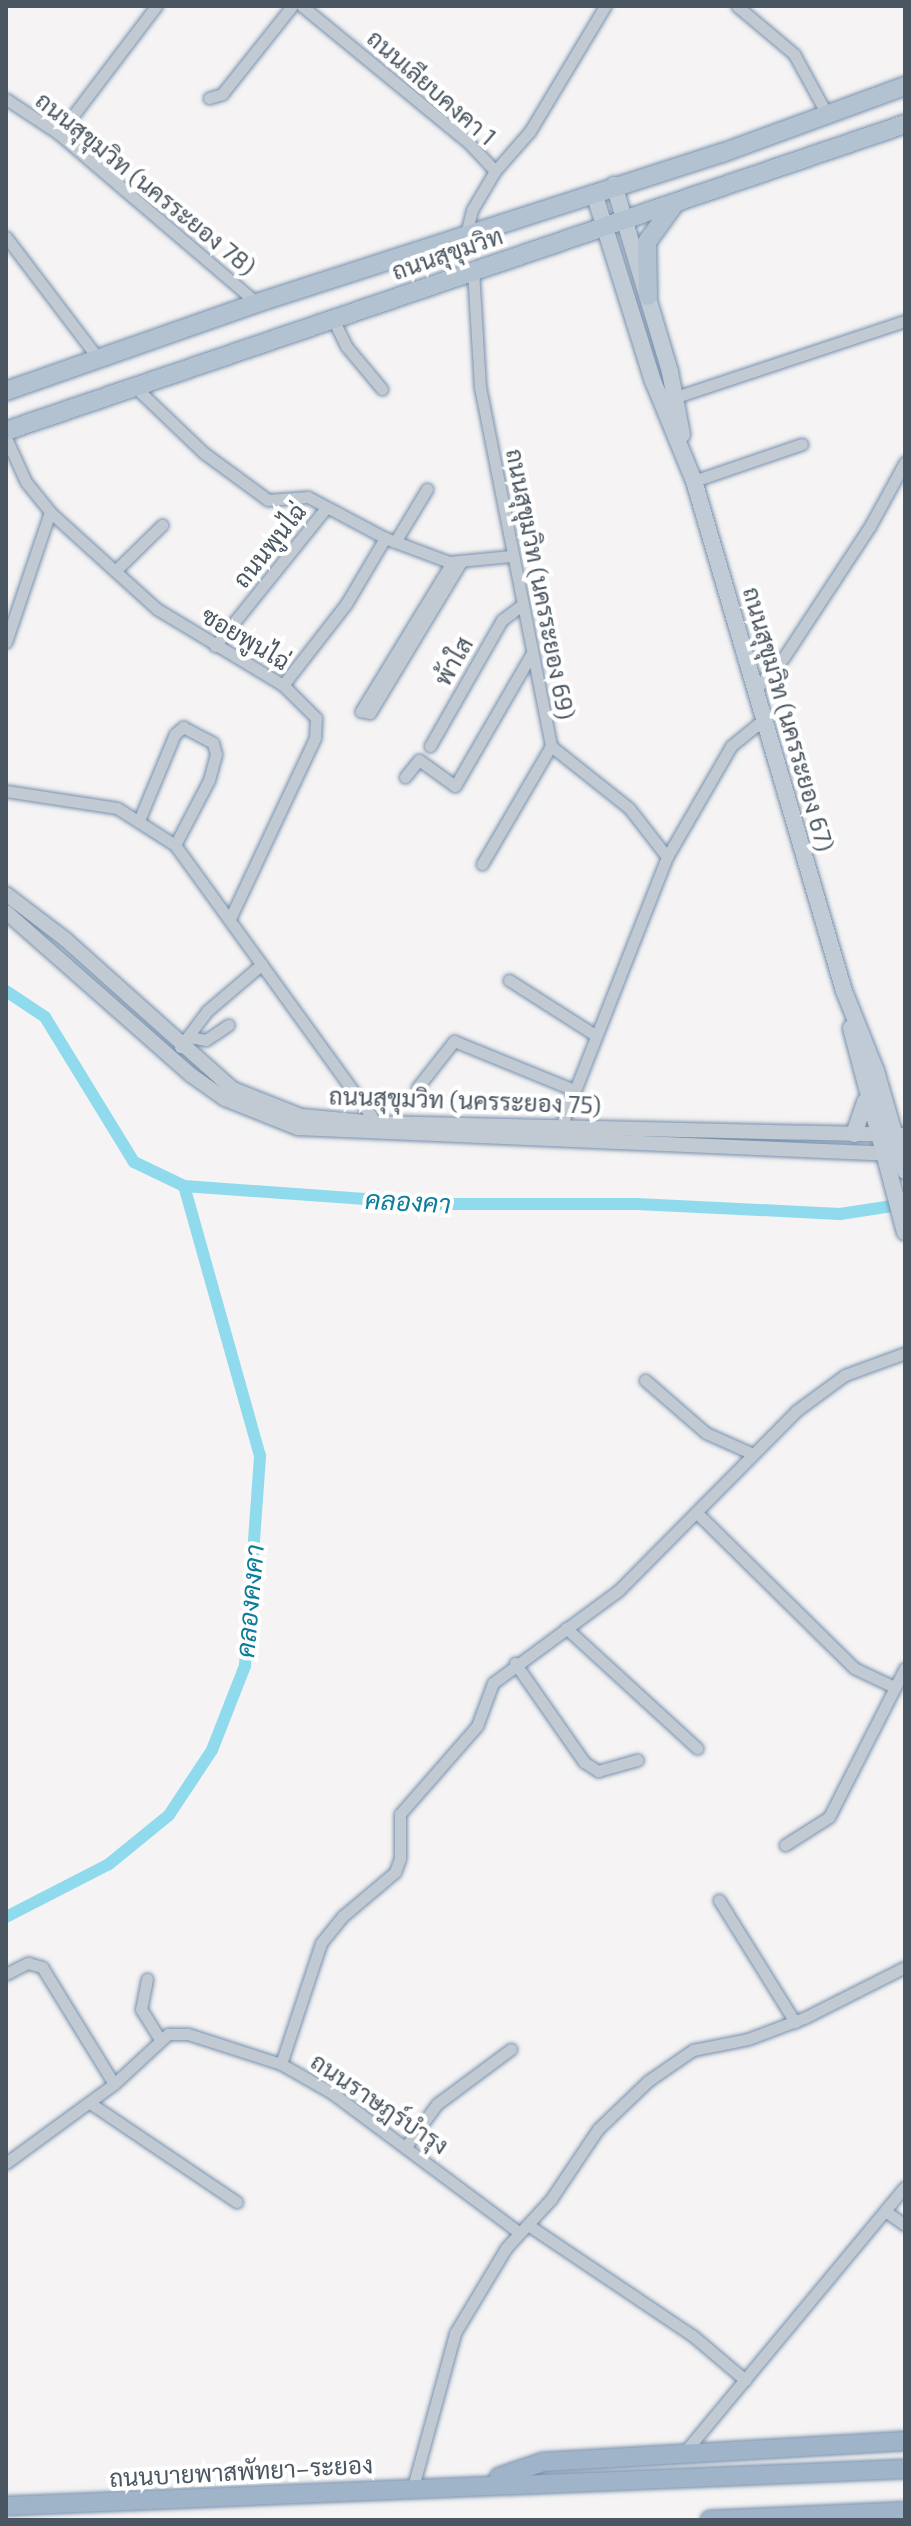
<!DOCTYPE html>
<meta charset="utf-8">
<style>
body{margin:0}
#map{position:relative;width:911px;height:2526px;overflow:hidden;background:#f5f3f3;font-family:"Exo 2",Sarabun,sans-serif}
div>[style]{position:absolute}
.canal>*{height:12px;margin:-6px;padding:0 6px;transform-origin:6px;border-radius:6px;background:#90daee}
.roads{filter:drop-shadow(0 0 2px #7690ad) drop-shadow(0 0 2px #7690ad)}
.minor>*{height:11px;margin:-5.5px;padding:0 5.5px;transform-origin:5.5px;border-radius:5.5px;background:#c1cad2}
.tertiary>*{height:14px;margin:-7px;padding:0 7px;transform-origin:7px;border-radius:7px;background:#c1cad2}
.secondary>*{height:16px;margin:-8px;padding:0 8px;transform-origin:8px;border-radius:8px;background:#c1cbd6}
.primary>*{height:18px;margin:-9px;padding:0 9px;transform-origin:9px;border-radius:9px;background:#b3c2d1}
.trunk>*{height:18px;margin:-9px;padding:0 9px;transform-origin:9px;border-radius:9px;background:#9fb4c9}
span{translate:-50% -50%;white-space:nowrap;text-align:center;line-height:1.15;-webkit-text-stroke:8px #fff;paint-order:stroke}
.street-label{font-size:24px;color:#4a5661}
.water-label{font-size:26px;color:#0c7c9b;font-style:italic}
.frame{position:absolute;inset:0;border:8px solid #4a5661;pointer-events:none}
</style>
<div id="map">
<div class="canal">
<i style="left:6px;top:991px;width:47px;rotate:33.7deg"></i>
<i style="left:45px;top:1017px;width:170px;rotate:58.5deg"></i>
<i style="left:134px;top:1162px;width:55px;rotate:25.6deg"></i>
<i style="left:184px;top:1186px;width:251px;rotate:4.1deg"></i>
<i style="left:434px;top:1204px;width:203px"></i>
<i style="left:637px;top:1204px;width:203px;rotate:2.8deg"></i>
<i style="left:840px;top:1214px;width:66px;rotate:-8.7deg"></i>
<i style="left:6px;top:1917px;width:116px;rotate:-27.2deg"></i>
<i style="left:109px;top:1864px;width:77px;rotate:-39.2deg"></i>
<i style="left:169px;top:1815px;width:78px;rotate:-56.5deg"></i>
<i style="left:212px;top:1750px;width:90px;rotate:-68.6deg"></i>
<i style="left:245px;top:1666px;width:211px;rotate:-85.9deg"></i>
<i style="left:260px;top:1456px;width:280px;rotate:-105.7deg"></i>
</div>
<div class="roads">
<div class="minor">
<i style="left:302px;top:6px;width:216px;rotate:39.4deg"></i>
<i style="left:469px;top:143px;width:38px;rotate:47deg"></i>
<i style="left:737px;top:6px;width:75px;rotate:40.1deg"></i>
<i style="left:794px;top:54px;width:71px;rotate:61.3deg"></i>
<i style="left:209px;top:98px;width:14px;rotate:-17deg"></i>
<i style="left:222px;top:94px;width:112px;rotate:-51.5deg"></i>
<i style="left:6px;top:99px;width:64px;rotate:33.4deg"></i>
<i style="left:59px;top:134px;width:260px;rotate:40.5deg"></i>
<i style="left:59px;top:134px;width:161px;rotate:-52.8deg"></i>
<i style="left:466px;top:234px;width:25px;rotate:-76deg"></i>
<i style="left:472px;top:210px;width:45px;rotate:-59.5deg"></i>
<i style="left:495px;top:171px;width:53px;rotate:-48.8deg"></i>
<i style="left:530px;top:131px;width:146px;rotate:-59deg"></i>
<i style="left:6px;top:237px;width:151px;rotate:52.8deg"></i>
<i style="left:473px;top:270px;width:117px;rotate:86.6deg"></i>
<i style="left:480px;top:387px;width:366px;rotate:78.8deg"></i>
<i style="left:551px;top:746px;width:100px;rotate:38.5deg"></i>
<i style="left:629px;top:808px;width:62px;rotate:52.2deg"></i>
<i style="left:332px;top:317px;width:32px;rotate:64deg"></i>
<i style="left:346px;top:346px;width:56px;rotate:50.1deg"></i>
<i style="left:136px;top:388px;width:94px;rotate:43.7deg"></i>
<i style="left:204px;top:453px;width:79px;rotate:36.3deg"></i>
<i style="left:268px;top:500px;width:40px;rotate:-4.3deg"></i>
<i style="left:308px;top:497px;width:87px;rotate:28deg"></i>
<i style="left:385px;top:538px;width:68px;rotate:20.6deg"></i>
<i style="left:449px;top:562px;width:62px;rotate:-5.5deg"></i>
<i style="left:676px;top:397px;width:241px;rotate:-18.4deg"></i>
<i style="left:6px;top:438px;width:48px;rotate:65.6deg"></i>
<i style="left:26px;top:482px;width:38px;rotate:51deg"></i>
<i style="left:50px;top:512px;width:144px;rotate:42.2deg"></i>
<i style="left:157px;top:609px;width:147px;rotate:31.1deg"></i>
<i style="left:283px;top:685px;width:47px;rotate:45deg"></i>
<i style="left:316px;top:718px;width:20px;rotate:93deg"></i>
<i style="left:315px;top:738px;width:200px;rotate:115.2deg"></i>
<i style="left:694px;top:481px;width:114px;rotate:-18.9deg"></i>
<i style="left:395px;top:542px;width:62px;rotate:-58.9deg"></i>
<i style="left:452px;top:562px;width:175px;rotate:121.4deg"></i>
<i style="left:361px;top:711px;width:9px;rotate:13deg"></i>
<i style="left:370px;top:713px;width:174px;rotate:-58.9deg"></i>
<i style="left:115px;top:571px;width:66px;rotate:-44.4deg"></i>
<i style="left:6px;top:642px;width:137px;rotate:-71.3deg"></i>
<i style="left:215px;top:646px;width:177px;rotate:-51.2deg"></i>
<i style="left:283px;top:685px;width:103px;rotate:-52.1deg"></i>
<i style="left:346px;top:604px;width:77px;rotate:-59.4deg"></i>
<i style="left:755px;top:690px;width:44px;rotate:-48.7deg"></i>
<i style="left:784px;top:657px;width:157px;rotate:-56.7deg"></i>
<i style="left:870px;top:526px;width:73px;rotate:-61.3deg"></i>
<i style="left:430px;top:746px;width:145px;rotate:-60.3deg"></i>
<i style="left:502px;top:620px;width:25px;rotate:-37deg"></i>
<i style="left:405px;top:777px;width:22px;rotate:-51deg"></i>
<i style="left:419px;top:760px;width:44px;rotate:35.8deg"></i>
<i style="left:455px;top:786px;width:151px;rotate:-59.9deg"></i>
<i style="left:6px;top:791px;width:112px;rotate:8.7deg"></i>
<i style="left:117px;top:808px;width:69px;rotate:32.5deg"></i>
<i style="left:175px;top:845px;width:343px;rotate:54.1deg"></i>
<i style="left:140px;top:818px;width:91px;rotate:-67.4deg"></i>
<i style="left:175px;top:734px;width:11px;rotate:-41deg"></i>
<i style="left:183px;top:727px;width:34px;rotate:28deg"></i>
<i style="left:213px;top:743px;width:11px;rotate:75deg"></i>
<i style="left:216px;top:754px;width:27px;rotate:105deg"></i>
<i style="left:209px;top:780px;width:73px;rotate:117.6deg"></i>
<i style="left:482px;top:864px;width:137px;rotate:-59.7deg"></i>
<i style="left:509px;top:980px;width:102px;rotate:32.6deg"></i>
<i style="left:188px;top:1037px;width:18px;rotate:9deg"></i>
<i style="left:206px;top:1040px;width:27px;rotate:-34deg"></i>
<i style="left:180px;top:1047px;width:45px;rotate:-53.1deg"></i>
<i style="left:207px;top:1011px;width:72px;rotate:-40.5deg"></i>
<i style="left:417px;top:1088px;width:60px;rotate:-51.8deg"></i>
<i style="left:454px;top:1041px;width:130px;rotate:22.2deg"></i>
<i style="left:561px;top:1126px;width:289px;rotate:-68.5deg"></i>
<i style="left:667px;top:857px;width:128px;rotate:-60deg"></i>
<i style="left:731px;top:746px;width:41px;rotate:-39.1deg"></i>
<i style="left:645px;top:1380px;width:81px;rotate:41deg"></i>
<i style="left:706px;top:1433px;width:51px;rotate:24.1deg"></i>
<i style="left:698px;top:1514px;width:219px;rotate:44.6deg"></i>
<i style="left:854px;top:1668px;width:42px;rotate:25.3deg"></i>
<i style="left:566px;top:1628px;width:178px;rotate:42.5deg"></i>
<i style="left:515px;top:1663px;width:121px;rotate:55.1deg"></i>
<i style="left:584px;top:1762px;width:17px;rotate:33deg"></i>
<i style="left:598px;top:1771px;width:41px;rotate:-15.8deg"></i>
<i style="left:785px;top:1845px;width:52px;rotate:-32.5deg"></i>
<i style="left:829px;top:1817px;width:167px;rotate:-63deg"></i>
<i style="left:719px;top:1900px;width:144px;rotate:58.1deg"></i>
<i style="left:6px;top:1974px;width:25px;rotate:-27deg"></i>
<i style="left:28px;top:1963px;width:15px;rotate:16deg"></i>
<i style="left:42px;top:1967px;width:137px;rotate:58.4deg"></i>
<i style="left:147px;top:1979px;width:31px;rotate:101deg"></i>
<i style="left:141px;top:2009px;width:36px;rotate:58deg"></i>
<i style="left:281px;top:2064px;width:127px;rotate:-71.7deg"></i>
<i style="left:321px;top:1943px;width:35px;rotate:-51deg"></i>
<i style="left:343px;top:1916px;width:68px;rotate:-40.2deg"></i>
<i style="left:395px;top:1872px;width:15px;rotate:-70deg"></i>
<i style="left:400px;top:1858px;width:44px;rotate:-90deg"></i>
<i style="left:400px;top:1814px;width:117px;rotate:-48.8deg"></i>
<i style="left:477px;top:1726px;width:46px;rotate:-69.6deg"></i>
<i style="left:493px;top:1683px;width:155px;rotate:-36.4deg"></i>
<i style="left:618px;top:1591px;width:253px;rotate:-45.3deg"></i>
<i style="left:796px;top:1411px;width:61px;rotate:-36.3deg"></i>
<i style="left:845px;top:1375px;width:64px;rotate:-20.1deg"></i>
<i style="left:90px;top:2103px;width:177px;rotate:34deg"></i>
<i style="left:407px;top:2145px;width:51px;rotate:-53.8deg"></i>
<i style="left:437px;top:2104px;width:92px;rotate:-36.6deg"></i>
<i style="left:6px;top:2163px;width:134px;rotate:-36.2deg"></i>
<i style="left:114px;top:2084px;width:74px;rotate:-42.8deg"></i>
<i style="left:168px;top:2034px;width:20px"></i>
<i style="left:188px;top:2034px;width:98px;rotate:17.9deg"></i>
<i style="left:281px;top:2064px;width:59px;rotate:29.6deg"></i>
<i style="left:332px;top:2093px;width:234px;rotate:36.7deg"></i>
<i style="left:885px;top:2211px;width:24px;rotate:35deg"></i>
<i style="left:528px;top:2225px;width:197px;rotate:33.9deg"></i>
<i style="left:692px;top:2335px;width:70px;rotate:40.3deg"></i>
<i style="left:683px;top:2454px;width:347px;rotate:-50.3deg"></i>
<i style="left:413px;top:2487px;width:160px;rotate:-74.7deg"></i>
<i style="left:455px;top:2333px;width:99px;rotate:-59deg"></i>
<i style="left:506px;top:2248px;width:67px;rotate:-47.4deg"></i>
<i style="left:551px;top:2199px;width:84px;rotate:-56.1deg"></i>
<i style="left:598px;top:2129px;width:69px;rotate:-43.8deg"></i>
<i style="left:648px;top:2081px;width:55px;rotate:-34.6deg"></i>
<i style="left:693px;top:2050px;width:56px;rotate:-11.3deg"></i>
<i style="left:748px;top:2039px;width:60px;rotate:-20.6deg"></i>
<i style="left:804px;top:2018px;width:113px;rotate:-26.8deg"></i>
</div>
<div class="tertiary">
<i style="left:6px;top:894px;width:74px;rotate:37.3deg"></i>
<i style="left:65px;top:939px;width:225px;rotate:41.8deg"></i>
<i style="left:233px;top:1089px;width:73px;rotate:21.7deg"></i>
<i style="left:301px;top:1116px;width:75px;rotate:5.3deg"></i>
<i style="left:376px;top:1123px;width:529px;rotate:1.3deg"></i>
<i style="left:6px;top:912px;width:247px;rotate:41.4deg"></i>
<i style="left:191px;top:1075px;width:42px;rotate:35.2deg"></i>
<i style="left:225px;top:1099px;width:79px;rotate:21.7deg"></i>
<i style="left:298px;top:1128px;width:597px;rotate:2.5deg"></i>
</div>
<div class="secondary">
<i style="left:614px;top:185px;width:195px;rotate:73.3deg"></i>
<i style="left:670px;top:372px;width:64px;rotate:79.2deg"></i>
<i style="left:594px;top:193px;width:197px;rotate:72.6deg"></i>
<i style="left:653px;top:381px;width:108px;rotate:67.7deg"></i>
<i style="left:694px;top:481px;width:532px;rotate:73.61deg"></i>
<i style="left:844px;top:991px;width:86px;rotate:68.2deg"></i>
<i style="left:876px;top:1071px;width:104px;rotate:73.8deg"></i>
<i style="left:851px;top:1028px;width:211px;rotate:75.2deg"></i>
<i style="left:854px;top:1134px;width:34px;rotate:-71deg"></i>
</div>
<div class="primary">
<i style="left:648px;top:296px;width:54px;rotate:-91.1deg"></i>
<i style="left:647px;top:242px;width:49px;rotate:-54.1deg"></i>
<i style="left:6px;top:391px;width:266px;rotate:-19.3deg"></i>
<i style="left:257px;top:303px;width:489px;rotate:-17.9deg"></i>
<i style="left:722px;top:153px;width:195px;rotate:-20.1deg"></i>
<i style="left:6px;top:431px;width:950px;rotate:-18.85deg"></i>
</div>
<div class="trunk">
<i style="left:499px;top:2477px;width:46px;rotate:-18.8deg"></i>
<i style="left:543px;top:2462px;width:363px;rotate:-3.3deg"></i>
<i style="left:6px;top:2506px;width:900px;rotate:-2.36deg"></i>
<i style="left:710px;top:2520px;width:195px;rotate:-2.6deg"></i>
</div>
</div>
<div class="street-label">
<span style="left:432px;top:87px;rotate:41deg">ถนนเลียบคงคา 1</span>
<span style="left:146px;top:183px;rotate:39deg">ถนนสุขุมวิท (นครระยอง 78)</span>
<span style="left:447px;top:253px;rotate:-19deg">ถนนสุขุมวิท</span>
<span style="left:269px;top:545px;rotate:-51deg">ถนนพูนไฉ่</span>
<span style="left:541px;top:584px;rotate:79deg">ถนนสุขุมวิท (นครระยอง 69)</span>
<span style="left:246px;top:638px;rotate:31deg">ซอยพูนไฉ่</span>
<span style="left:453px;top:661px;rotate:-60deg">พ้าใส</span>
<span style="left:789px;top:719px;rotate:74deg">ถนนสุขุมวิท (นครระยอง 67)</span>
<span style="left:465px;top:1100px;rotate:2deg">ถนนสุขุมวิท (นครระยอง 75)</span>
<span style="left:380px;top:2103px;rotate:34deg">ถนนราษฎร์บำรุง</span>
<span style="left:241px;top:2471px;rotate:-3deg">ถนนบายพาสพัทยา–ระยอง</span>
</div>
<div class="water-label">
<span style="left:408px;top:1201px;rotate:3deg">คลองคา</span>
<span style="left:249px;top:1601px;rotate:-85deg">คลองคงคา</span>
</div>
<div class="frame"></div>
</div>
